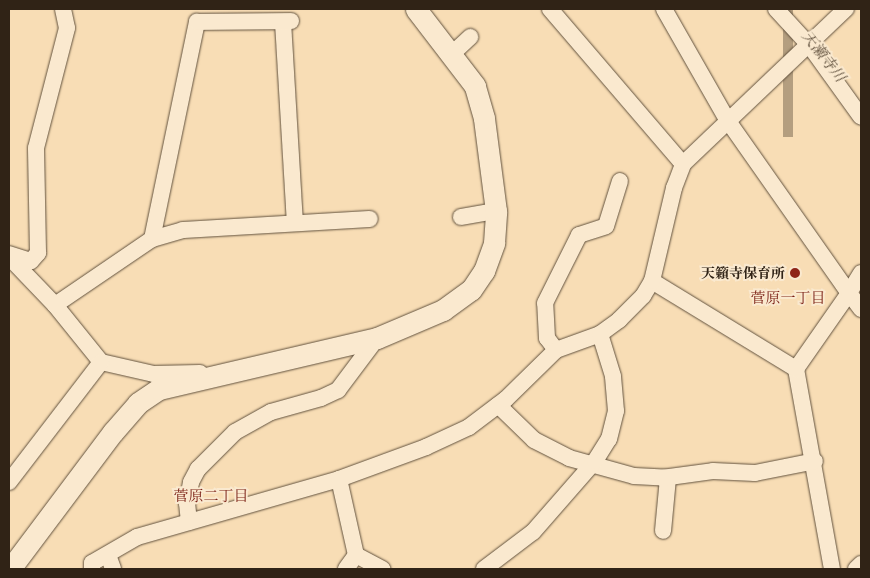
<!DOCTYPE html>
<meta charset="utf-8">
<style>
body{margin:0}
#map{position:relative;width:870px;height:578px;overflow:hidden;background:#f8ddb5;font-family:"Libre Caslon Text","Noto Serif JP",serif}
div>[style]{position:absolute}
.water>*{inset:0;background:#b49e7f;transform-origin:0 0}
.roads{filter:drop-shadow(0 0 1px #62523e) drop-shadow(0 0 1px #62523e)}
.minor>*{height:16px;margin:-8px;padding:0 8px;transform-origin:8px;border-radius:8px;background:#fae9cf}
.tertiary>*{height:21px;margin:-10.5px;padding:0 10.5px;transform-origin:10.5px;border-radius:10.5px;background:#fae9cf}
.dots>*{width:14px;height:14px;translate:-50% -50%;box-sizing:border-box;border:2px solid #fae9cf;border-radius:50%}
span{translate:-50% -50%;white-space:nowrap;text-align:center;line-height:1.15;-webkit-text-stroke:4px #fae9cf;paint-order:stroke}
.poi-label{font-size:14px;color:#302316;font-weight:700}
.right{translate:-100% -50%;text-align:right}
.water-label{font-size:15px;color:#5e4e3b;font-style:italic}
.neighbourhood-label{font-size:15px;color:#7a1f14}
.frame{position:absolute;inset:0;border:10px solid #302316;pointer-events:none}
</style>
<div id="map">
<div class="water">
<i style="left:783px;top:9px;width:10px;height:128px"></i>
</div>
<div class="roads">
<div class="minor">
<i style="left:550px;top:9px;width:204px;rotate:49.4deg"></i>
<i style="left:664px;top:9px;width:129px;rotate:60.3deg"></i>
<i style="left:728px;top:121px;width:210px;rotate:54.9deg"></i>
<i style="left:849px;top:293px;width:93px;rotate:124.9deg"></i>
<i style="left:796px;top:369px;width:203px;rotate:79.8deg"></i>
<i style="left:776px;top:9px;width:50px;rotate:47.4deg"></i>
<i style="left:810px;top:46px;width:87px;rotate:54.3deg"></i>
<i style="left:283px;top:22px;width:200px;rotate:86.6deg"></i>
<i style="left:452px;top:54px;width:25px;rotate:-43deg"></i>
<i style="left:461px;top:217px;width:36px;rotate:-10deg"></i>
<i style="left:152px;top:239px;width:222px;rotate:-78.3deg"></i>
<i style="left:197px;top:22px;width:94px;rotate:-0.6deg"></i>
<i style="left:9px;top:254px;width:23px;rotate:18deg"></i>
<i style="left:31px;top:261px;width:11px;rotate:-49deg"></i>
<i style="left:38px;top:253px;width:105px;rotate:-91.1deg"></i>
<i style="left:36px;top:148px;width:124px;rotate:-75.5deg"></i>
<i style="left:67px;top:28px;width:19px;rotate:-102deg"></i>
<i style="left:9px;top:257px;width:66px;rotate:46.2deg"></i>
<i style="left:55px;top:305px;width:73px;rotate:51.1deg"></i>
<i style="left:101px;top:362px;width:54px;rotate:12.8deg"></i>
<i style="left:154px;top:374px;width:46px;rotate:-1.2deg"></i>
<i style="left:861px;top:273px;width:23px;rotate:121deg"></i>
<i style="left:849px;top:293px;width:20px;rotate:53deg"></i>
<i style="left:652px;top:281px;width:169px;rotate:31.4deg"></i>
<i style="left:55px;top:305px;width:117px;rotate:-34.2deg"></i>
<i style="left:152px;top:239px;width:32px;rotate:-16deg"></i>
<i style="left:183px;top:230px;width:187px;rotate:-3.4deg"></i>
<i style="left:556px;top:350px;width:15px;rotate:-127deg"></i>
<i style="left:547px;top:338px;width:35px;rotate:-93deg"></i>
<i style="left:545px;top:303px;width:76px;rotate:-63.4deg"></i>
<i style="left:579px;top:235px;width:28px;rotate:-18deg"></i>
<i style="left:606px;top:226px;width:47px;rotate:-72.7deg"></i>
<i style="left:498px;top:405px;width:50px;rotate:44.2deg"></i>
<i style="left:534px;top:440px;width:39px;rotate:27deg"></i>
<i style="left:569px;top:458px;width:67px;rotate:15.5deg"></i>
<i style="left:634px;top:476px;width:34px;rotate:3deg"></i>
<i style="left:668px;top:478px;width:53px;rotate:95.4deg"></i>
<i style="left:662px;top:478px;width:51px;rotate:-7.8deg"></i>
<i style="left:713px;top:471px;width:42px;rotate:2.7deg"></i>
<i style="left:755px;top:473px;width:61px;rotate:-11.3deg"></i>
<i style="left:339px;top:479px;width:78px;rotate:77.4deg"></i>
<i style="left:356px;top:555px;width:17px;rotate:126deg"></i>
<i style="left:9px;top:482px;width:151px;rotate:-52.5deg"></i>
<i style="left:189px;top:522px;width:19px;rotate:-96deg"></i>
<i style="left:187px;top:503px;width:21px;rotate:-79deg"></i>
<i style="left:191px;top:482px;width:15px;rotate:-62deg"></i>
<i style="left:198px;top:469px;width:52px;rotate:-45deg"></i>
<i style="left:235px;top:432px;width:41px;rotate:-29.1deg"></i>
<i style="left:271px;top:412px;width:52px;rotate:-15.6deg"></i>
<i style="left:321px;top:398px;width:19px;rotate:-25deg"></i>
<i style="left:338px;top:390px;width:65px;rotate:-53.1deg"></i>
<i style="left:108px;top:555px;width:15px;rotate:70deg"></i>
<i style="left:356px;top:555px;width:30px;rotate:28deg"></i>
<i style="left:92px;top:569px;width:6px;rotate:-90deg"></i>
<i style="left:92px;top:563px;width:52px;rotate:-30deg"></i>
<i style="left:137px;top:537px;width:210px;rotate:-16deg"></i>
<i style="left:339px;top:479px;width:93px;rotate:-20.2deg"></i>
<i style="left:426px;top:447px;width:47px;rotate:-24.9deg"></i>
<i style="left:469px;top:427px;width:46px;rotate:-37.1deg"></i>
<i style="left:506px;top:399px;width:70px;rotate:-44.4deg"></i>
<i style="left:556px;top:350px;width:47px;rotate:-20deg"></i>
<i style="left:600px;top:334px;width:24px;rotate:-36deg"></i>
<i style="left:619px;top:320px;width:34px;rotate:-45deg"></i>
<i style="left:643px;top:296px;width:17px;rotate:-59deg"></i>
<i style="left:652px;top:281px;width:96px;rotate:-76.7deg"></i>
<i style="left:674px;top:188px;width:26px;rotate:-69deg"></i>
<i style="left:683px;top:164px;width:225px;rotate:-43.6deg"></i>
<i style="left:484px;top:569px;width:61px;rotate:-37.1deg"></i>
<i style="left:533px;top:532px;width:94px;rotate:-48.9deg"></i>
<i style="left:595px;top:461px;width:26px;rotate:-58deg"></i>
<i style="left:609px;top:439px;width:29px;rotate:-76deg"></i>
<i style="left:616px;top:411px;width:35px;rotate:-95deg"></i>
<i style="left:613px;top:376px;width:44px;rotate:-107.2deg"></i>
<i style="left:856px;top:569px;width:7px;rotate:-45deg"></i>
</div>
<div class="tertiary">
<i style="left:10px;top:569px;width:171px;rotate:-53.1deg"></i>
<i style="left:113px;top:432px;width:38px;rotate:-49deg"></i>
<i style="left:138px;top:403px;width:25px;rotate:-34deg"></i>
<i style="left:159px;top:389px;width:224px;rotate:-13.2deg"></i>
<i style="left:377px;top:338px;width:72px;rotate:-23deg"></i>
<i style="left:443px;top:310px;width:34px;rotate:-36deg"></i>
<i style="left:471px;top:290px;width:23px;rotate:-56deg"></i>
<i style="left:484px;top:271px;width:30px;rotate:-70deg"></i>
<i style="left:494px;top:243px;width:32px;rotate:-86deg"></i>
<i style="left:496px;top:211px;width:94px;rotate:-97.4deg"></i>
<i style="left:484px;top:118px;width:33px;rotate:-106deg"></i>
<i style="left:475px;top:86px;width:97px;rotate:-127.5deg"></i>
</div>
</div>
<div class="dots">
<i style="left:795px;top:273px;background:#8f2418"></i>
</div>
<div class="poi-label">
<span class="right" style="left:785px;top:273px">天籟寺保育所</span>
</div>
<div class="water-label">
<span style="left:824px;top:56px;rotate:52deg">天瀬寺川</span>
</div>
<div class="neighbourhood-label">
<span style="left:788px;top:298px">菅原一丁目</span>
<span style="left:211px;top:496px">菅原二丁目</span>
</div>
<div class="frame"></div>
</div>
